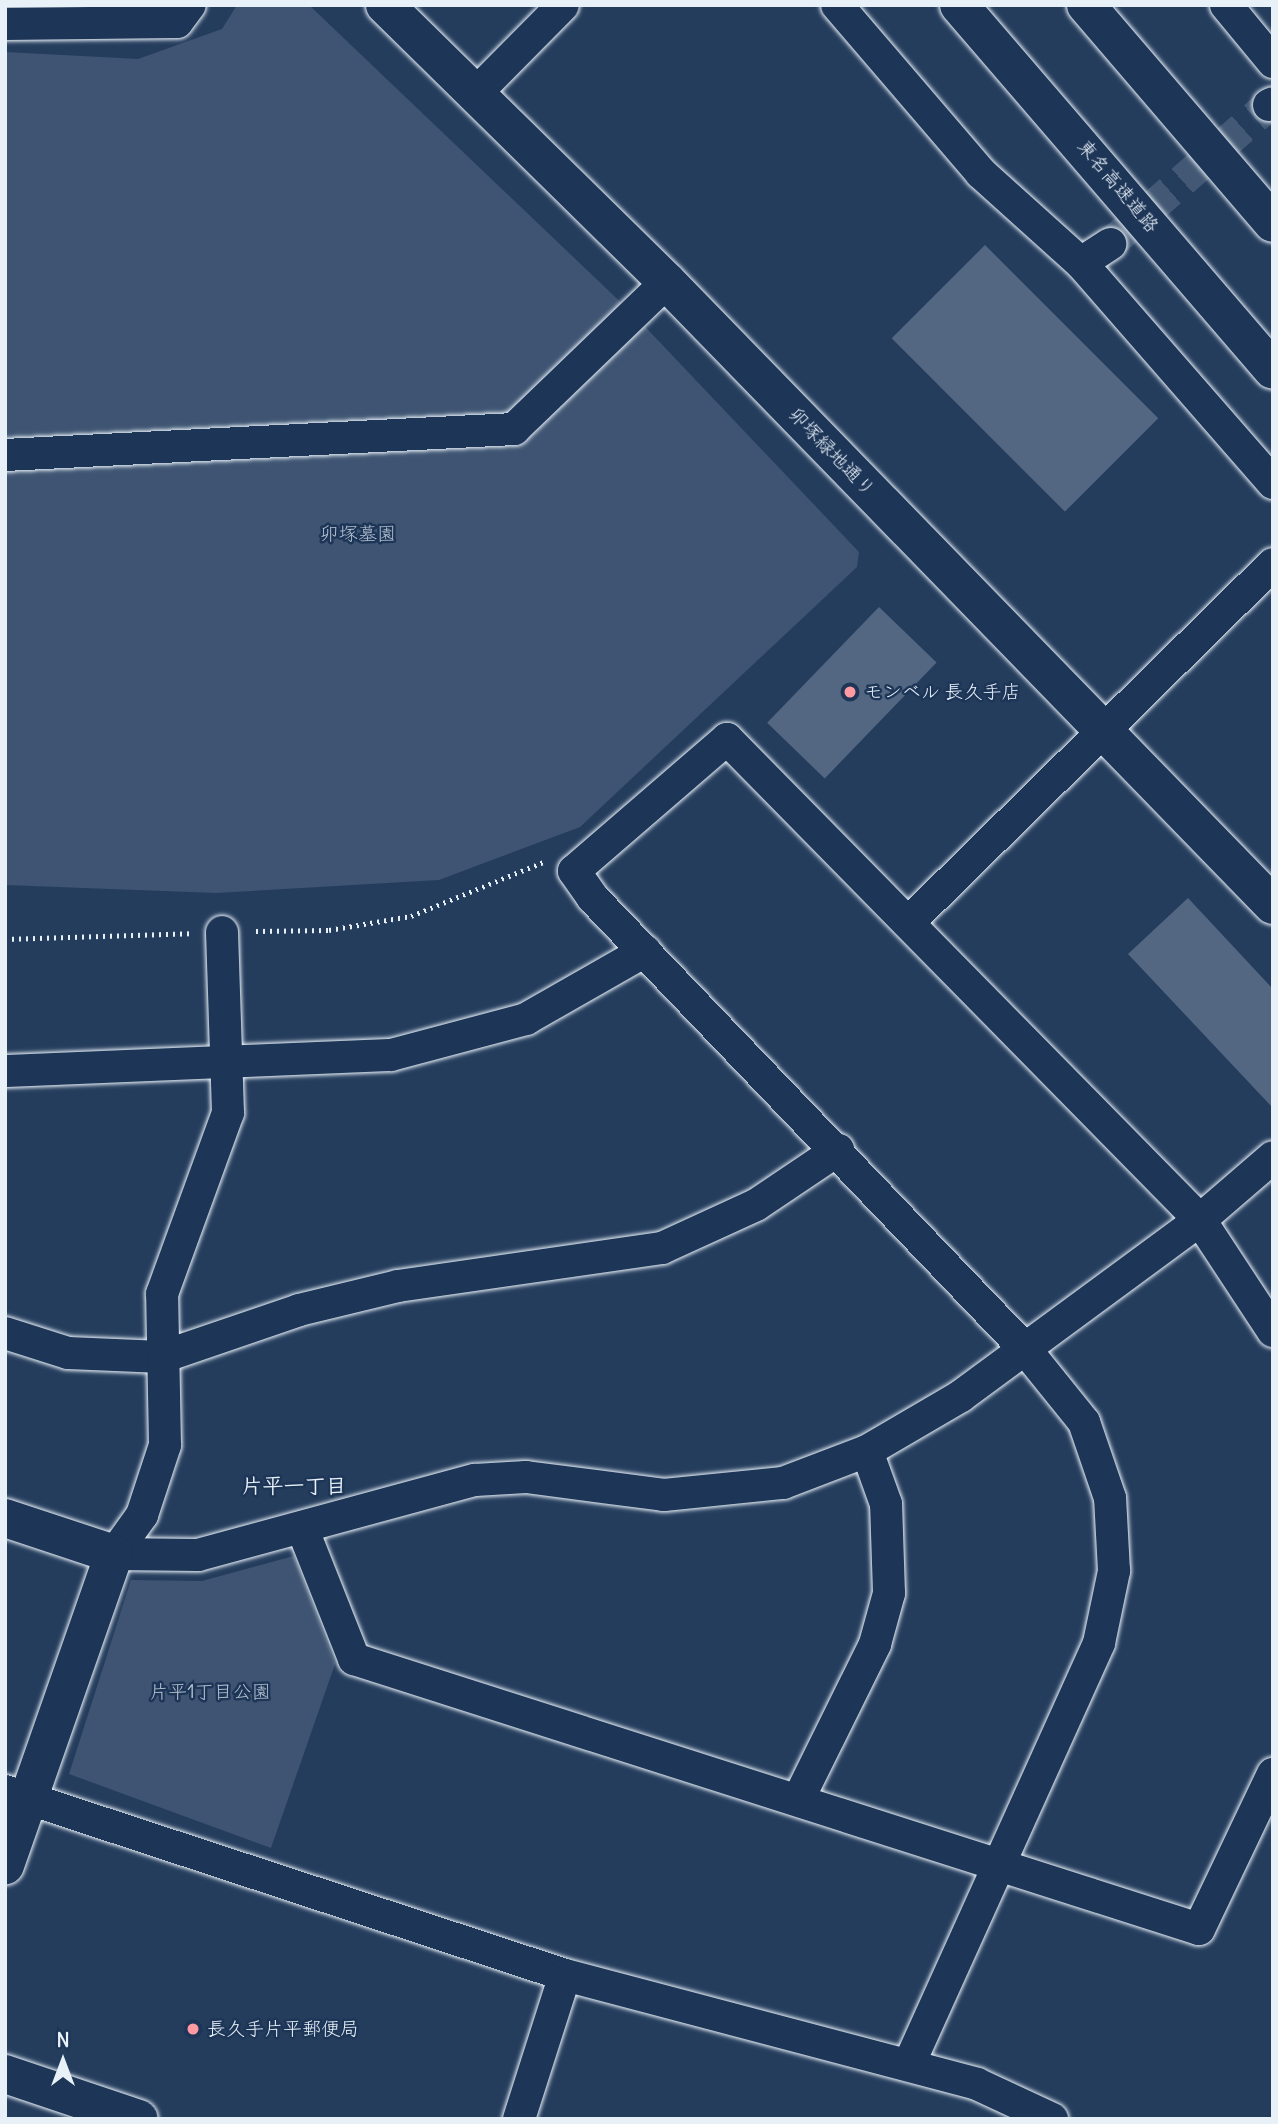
<!DOCTYPE html>
<meta charset="utf-8">
<style>
body{margin:0}
#map{position:relative;width:1278px;height:2124px;overflow:hidden;background:#253d5d;font-family:Delius,"Klee One",sans-serif}
div>[style]{position:absolute}
.green>*{inset:0;background:#3e5472}
.building>*{inset:0;background:#536782;transform-origin:0 0}
.street-tunnel>*{height:32px;margin-top:-16px;transform-origin:0;background:repeating-linear-gradient(90deg,#425874 0 32px,transparent 0 48px)}
.path>*{height:4.5px;margin-top:-2.25px;transform-origin:0;background:repeating-linear-gradient(90deg,#e8f1f8 0 2px,transparent 0 7px)}
.roads{filter:drop-shadow(0 0 2px #e8f1f8) drop-shadow(0 0 2px #e8f1f8)}
.street>*{height:32px;margin:-16px;padding:0 16px;transform-origin:16px;border-radius:16px;background:#1d3557}
.secondary>*{height:38px;margin:-19px;padding:0 19px;transform-origin:19px;border-radius:19px;background:#1d3557}
.highway>*{height:38px;margin:-19px;padding:0 19px;transform-origin:19px;border-radius:19px;background:#1d3557}
.dots>*{width:19px;height:19px;translate:-50% -50%;box-sizing:border-box;border:4px solid #1d3557;border-radius:50%}
span{translate:-50% -50%;white-space:nowrap;text-align:center;line-height:1.15;-webkit-text-stroke:5px #1d3557;paint-order:stroke}
.street-label{font-size:19px;color:#e8f1f8}
.park-label{font-size:19px;color:#b5c2d0}
.poi-label{font-size:19px;color:#e8f1f8}
.left{translate:0 -50%;text-align:left}
.neighbourhood-label{font-size:21px;color:#e8f1f8;font-weight:700}
.frame{position:absolute;inset:0;border:7px solid #e8f1f8;pointer-events:none}
.north{position:absolute;left:28px;top:2026px;width:70px;height:70px;-webkit-text-stroke:5px #1d3557;paint-order:stroke;rotate:0deg;font-size:19px;font-weight:700;line-height:28px;text-align:center;color:#e8f1f8}
.north::after{content:'';display:block;margin:auto;width:24px;height:32px;background:#e8f1f8;clip-path:polygon(50% 0,100% 100%,50% 72%,0 100%)}
</style>
<div id="map">
<div class="green">
<i style="clip-path:polygon(237px 5px,309px 5px,633px 314px,859px 552px,857px 567px,580px 827px,439px 880px,216px 893px,5px 885px,5px 52px,138px 59px,222px 29px)"></i>
<i style="clip-path:polygon(294px 1556px,335px 1664px,271px 1848px,69px 1774px,131px 1580px,202px 1581px)"></i>
</div>
<div class="building">
<i style="left:985px;top:245px;width:245px;height:132px;rotate:45deg"></i>
<i style="left:879px;top:607px;width:80px;height:161px;rotate:44deg"></i>
<i style="clip-path:polygon(1188px 898px,1273px 989px,1273px 1108px,1128px 954px)"></i>
</div>
<div class="street-tunnel">
<i style="left:1110px;top:244px;width:211px;rotate:-41.2deg"></i>
</div>
<div class="path">
<i style="left:256px;top:931px;width:73px;rotate:-0.8deg"></i>
<i style="left:329px;top:930px;width:83px;rotate:-9.7deg"></i>
<i style="left:411px;top:916px;width:143px;rotate:-22.2deg"></i>
<i style="left:5px;top:939px;width:186px;rotate:-1.8deg"></i>
</div>
<div class="roads">
<div class="street">
<i style="left:837px;top:5px;width:221px;rotate:49.4deg"></i>
<i style="left:981px;top:173px;width:135px;rotate:42deg"></i>
<i style="left:1081px;top:263px;width:292px;rotate:48.9deg"></i>
<i style="left:1226px;top:5px;width:74px;rotate:50.5deg"></i>
<i style="left:5px;top:24px;width:172px;rotate:-0.7deg"></i>
<i style="left:177px;top:22px;width:21px;rotate:-53deg"></i>
<i style="left:477px;top:92px;width:122px;rotate:-45.3deg"></i>
<i style="left:1269px;top:105px;width:4px;rotate:-27deg"></i>
<i style="left:1081px;top:263px;width:35px;rotate:-33deg"></i>
<i style="left:5px;top:455px;width:510px;rotate:-2.92deg"></i>
<i style="left:514px;top:429px;width:212px;rotate:-43.9deg"></i>
<i style="left:910px;top:921px;width:509px;rotate:-44.52deg"></i>
<i style="left:5px;top:1071px;width:386px;rotate:-2.4deg"></i>
<i style="left:391px;top:1055px;width:140px;rotate:-14.9deg"></i>
<i style="left:526px;top:1019px;width:137px;rotate:-29.7deg"></i>
<i style="left:5px;top:1333px;width:66px;rotate:17.6deg"></i>
<i style="left:68px;top:1353px;width:94px;rotate:2.4deg"></i>
<i style="left:162px;top:1357px;width:145px;rotate:-18.9deg"></i>
<i style="left:299px;top:1310px;width:102px;rotate:-13.6deg"></i>
<i style="left:398px;top:1286px;width:267px;rotate:-8.2deg"></i>
<i style="left:662px;top:1248px;width:103px;rotate:-24.6deg"></i>
<i style="left:756px;top:1205px;width:99px;rotate:-33.9deg"></i>
<i style="left:303px;top:1530px;width:139px;rotate:68.4deg"></i>
<i style="left:354px;top:1659px;width:887px;rotate:17.72deg"></i>
<i style="left:1199px;top:1929px;width:172px;rotate:-64.5deg"></i>
<i style="left:114px;top:1554px;width:84px;rotate:0.7deg"></i>
<i style="left:198px;top:1555px;width:287px;rotate:-15.2deg"></i>
<i style="left:475px;top:1480px;width:51px;rotate:-3.4deg"></i>
<i style="left:526px;top:1477px;width:139px;rotate:7.4deg"></i>
<i style="left:664px;top:1495px;width:120px;rotate:-5.8deg"></i>
<i style="left:783px;top:1483px;width:90px;rotate:-20.9deg"></i>
<i style="left:867px;top:1451px;width:109px;rotate:-30.3deg"></i>
<i style="left:961px;top:1396px;width:297px;rotate:-36.4deg"></i>
<i style="left:1200px;top:1220px;width:96px;rotate:-40.8deg"></i>
<i style="left:114px;top:1554px;width:48px;rotate:-54.3deg"></i>
<i style="left:142px;top:1515px;width:74px;rotate:-71.8deg"></i>
<i style="left:165px;top:1445px;width:151px;rotate:-91.1deg"></i>
<i style="left:162px;top:1294px;width:193px;rotate:-70deg"></i>
<i style="left:228px;top:1113px;width:181px;rotate:-91.9deg"></i>
<i style="left:5px;top:1791px;width:589px;rotate:18.19deg"></i>
<i style="left:565px;top:1975px;width:426px;rotate:14.8deg"></i>
<i style="left:977px;top:2084px;width:83px;rotate:25deg"></i>
<i style="left:799px;top:1798px;width:172px;rotate:-63.7deg"></i>
<i style="left:875px;top:1644px;width:53px;rotate:-74.6deg"></i>
<i style="left:889px;top:1593px;width:89px;rotate:-91.9deg"></i>
<i style="left:886px;top:1504px;width:56px;rotate:-109.7deg"></i>
<i style="left:909px;top:2064px;width:462px;rotate:-65.7deg"></i>
<i style="left:1099px;top:1643px;width:74px;rotate:-78.2deg"></i>
<i style="left:1114px;top:1571px;width:73px;rotate:-93.1deg"></i>
<i style="left:1110px;top:1498px;width:80px;rotate:-108.9deg"></i>
<i style="left:1084px;top:1422px;width:94px;rotate:-128.9deg"></i>
<i style="left:1025px;top:1349px;width:625px;rotate:-133.77deg"></i>
<i style="left:593px;top:898px;width:33px;rotate:-125deg"></i>
<i style="left:574px;top:871px;width:202px;rotate:-40.8deg"></i>
<i style="left:727px;top:739px;width:675px;rotate:45.48deg"></i>
<i style="left:1200px;top:1220px;width:133px;rotate:56.7deg"></i>
<i style="left:519px;top:2119px;width:151px;rotate:-72.3deg"></i>
</div>
<div class="secondary">
<i style="left:385px;top:5px;width:395px;rotate:44.5deg"></i>
<i style="left:667px;top:282px;width:869px;rotate:45.79deg"></i>
<i style="left:5px;top:1518px;width:115px;rotate:18.3deg"></i>
<i style="left:114px;top:1554px;width:330px;rotate:109.3deg"></i>
<i style="left:5px;top:2074px;width:141px;rotate:18.6deg"></i>
</div>
<div class="highway">
<i style="left:959px;top:5px;width:481px;rotate:49.3deg"></i>
<i style="left:1086px;top:5px;width:287px;rotate:49.4deg"></i>
</div>
</div>
<div class="dots">
<i style="left:850px;top:692px;background:#ff9aa2"></i>
<i style="left:193px;top:2029px;background:#ff9aa2"></i>
</div>
<div class="street-label">
<span style="left:1118px;top:186px;rotate:50deg">東名高速道路</span>
<span style="left:832px;top:452px;rotate:46deg">卯塚緑地通り</span>
</div>
<div class="park-label">
<span style="left:358px;top:534px">卯塚墓園</span>
<span style="left:210px;top:1692px">片平1丁目公園</span>
</div>
<div class="poi-label">
<span class="left" style="left:864px;top:692px">モンベル 長久手店</span>
<span class="left" style="left:207px;top:2029px">長久手片平郵便局</span>
</div>
<div class="neighbourhood-label">
<span style="left:294px;top:1486px">片平一丁目</span>
</div>
<div class="frame"></div>
<div class="north">N</div>
</div>
